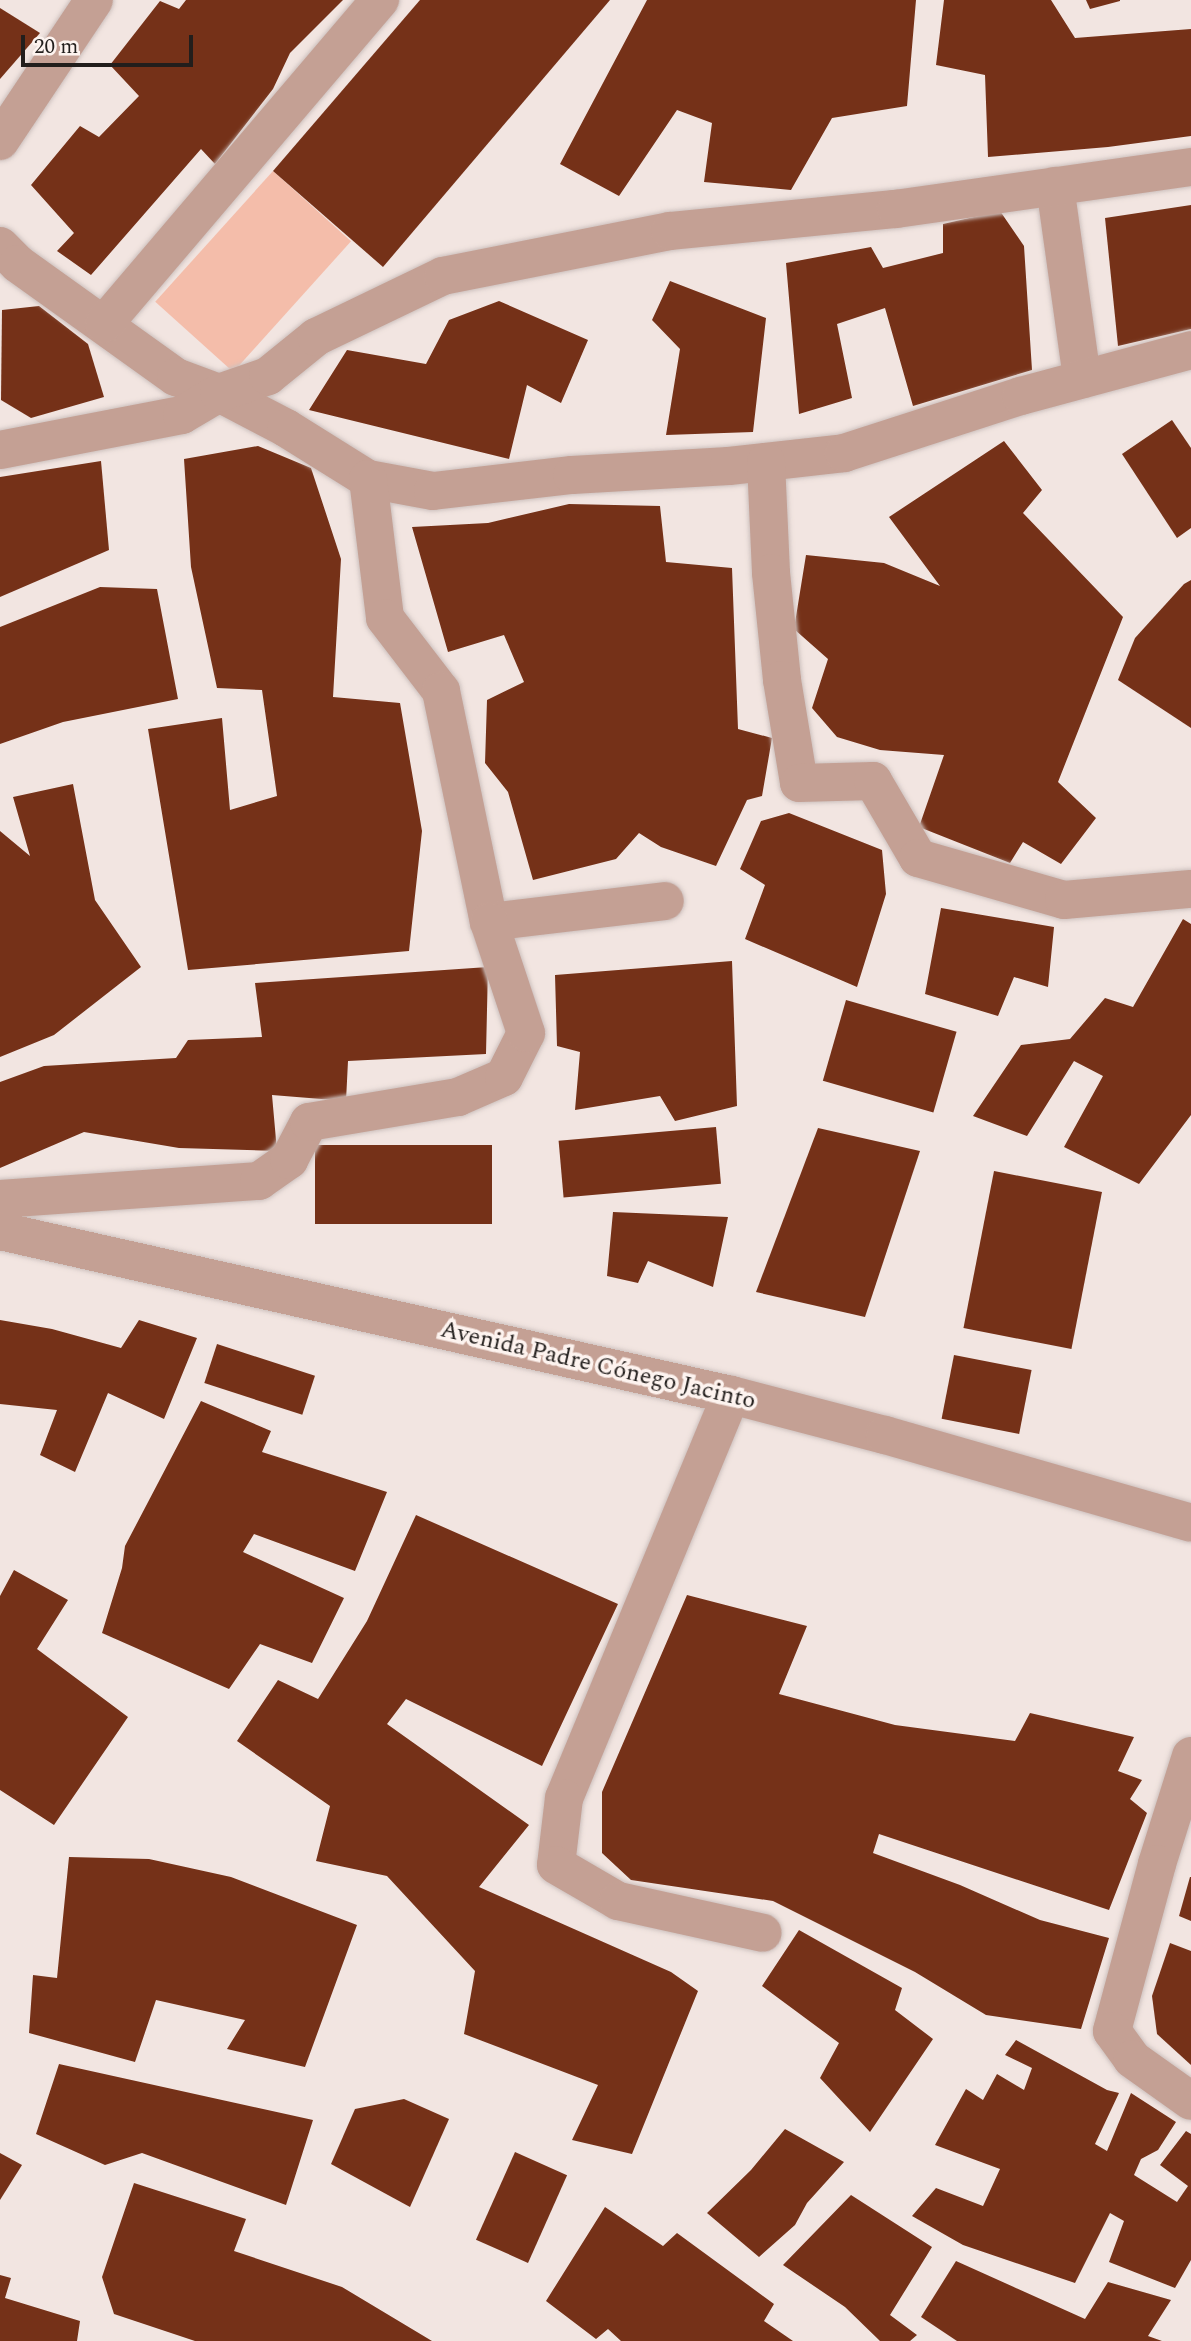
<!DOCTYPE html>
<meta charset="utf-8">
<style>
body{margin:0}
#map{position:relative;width:1191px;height:2341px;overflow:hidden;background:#f2e5e1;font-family:Spectral,serif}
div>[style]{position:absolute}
.green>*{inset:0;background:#f4bdaa;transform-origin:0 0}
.building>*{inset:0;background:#753118;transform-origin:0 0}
.roads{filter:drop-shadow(0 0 2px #cdc1be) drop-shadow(0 0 2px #cdc1be)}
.minor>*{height:38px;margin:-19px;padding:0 19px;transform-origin:19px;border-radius:19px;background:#c4a094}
span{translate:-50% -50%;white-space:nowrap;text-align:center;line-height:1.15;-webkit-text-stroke:7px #fdf3ef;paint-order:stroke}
.street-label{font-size:24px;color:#221e1c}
.scale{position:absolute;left:21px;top:35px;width:172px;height:32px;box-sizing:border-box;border:4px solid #221e1c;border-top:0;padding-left:9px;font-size:21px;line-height:24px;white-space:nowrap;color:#221e1c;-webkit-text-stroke:5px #fdf3ef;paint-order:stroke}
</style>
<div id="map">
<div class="green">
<i style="left:273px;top:171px;width:105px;height:176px;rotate:42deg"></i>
</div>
<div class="building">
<i style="clip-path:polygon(186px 0,343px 0,290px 53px,273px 89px,215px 164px,201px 149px,91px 275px,57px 251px,74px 233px,31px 185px,80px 126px,99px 137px,139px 96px,110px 65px,160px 1px,179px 9px)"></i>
<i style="clip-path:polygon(420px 0,610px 0,383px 267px,273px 171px)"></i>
<i style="clip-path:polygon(647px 0,916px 0,907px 106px,832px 118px,791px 190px,704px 182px,712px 123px,677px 110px,619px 196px,560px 164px)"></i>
<i style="clip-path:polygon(944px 0,1051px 0,1075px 38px,1191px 29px,1191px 136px,1108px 147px,988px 157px,985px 75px,936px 65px)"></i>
<i style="clip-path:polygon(1086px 0,1120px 0,1120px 1px,1090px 9px)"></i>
<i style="clip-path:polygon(0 8px,40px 33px,0 79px)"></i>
<i style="clip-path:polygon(1191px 205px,1191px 329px,1118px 346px,1105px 218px)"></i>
<i style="clip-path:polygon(1000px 211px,1024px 246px,1032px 370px,913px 406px,885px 308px,837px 324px,852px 398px,799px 414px,786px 263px,871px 247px,883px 268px,943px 253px,943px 224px)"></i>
<i style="clip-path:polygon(670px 281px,766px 318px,753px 432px,666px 435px,680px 349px,652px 320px)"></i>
<i style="clip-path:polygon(499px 301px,588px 340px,561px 403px,527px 385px,509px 459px,309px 410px,347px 350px,426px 364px,449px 320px)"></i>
<i style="clip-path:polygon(39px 306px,88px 344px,104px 397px,31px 418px,1px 400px,2px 310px)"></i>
<i style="clip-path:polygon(1172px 420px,1191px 448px,1191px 528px,1177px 538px,1122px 454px)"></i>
<i style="clip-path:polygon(1004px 441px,1042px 490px,1023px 513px,1123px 617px,1058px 782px,1096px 818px,1061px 864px,1023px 842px,1010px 863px,919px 827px,944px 755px,880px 750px,837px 737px,812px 708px,828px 659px,794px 629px,806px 555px,884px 563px,940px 586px,889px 517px)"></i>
<i style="clip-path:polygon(258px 446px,311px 468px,341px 559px,333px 697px,400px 703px,422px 831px,409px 951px,188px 970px,148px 729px,222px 718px,230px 810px,277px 796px,262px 690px,217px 688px,191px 567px,184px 459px)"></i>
<i style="clip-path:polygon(101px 461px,109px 550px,0 597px,0 477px)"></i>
<i style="clip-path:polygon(569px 504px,660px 506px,666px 562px,732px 568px,738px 729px,772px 738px,762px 796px,747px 800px,716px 866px,661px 847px,639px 833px,616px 859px,533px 880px,508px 792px,485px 763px,487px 700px,524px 682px,504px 635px,448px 652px,412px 527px,488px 523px)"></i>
<i style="clip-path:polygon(1191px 580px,1191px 728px,1118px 680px,1135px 638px,1184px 584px)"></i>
<i style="clip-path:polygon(100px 587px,157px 589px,178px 699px,63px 722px,0 744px,0 627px)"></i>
<i style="clip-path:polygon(73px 784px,95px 900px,141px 967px,54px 1035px,0 1057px,0 831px,30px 856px,13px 797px)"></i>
<i style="clip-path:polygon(789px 813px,882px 850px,886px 894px,857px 987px,745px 939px,765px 885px,740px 869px,761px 821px)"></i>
<i style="clip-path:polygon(941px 908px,1054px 927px,1048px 987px,1014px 977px,998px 1016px,925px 994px)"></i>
<i style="clip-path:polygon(1183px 919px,1191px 924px,1191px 1115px,1139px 1184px,1064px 1147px,1103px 1076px,1074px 1061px,1027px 1136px,973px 1116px,1021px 1045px,1070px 1039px,1105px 998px,1133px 1007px)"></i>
<i style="clip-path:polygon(732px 961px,737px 1106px,675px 1121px,660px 1096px,575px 1110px,580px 1052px,557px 1046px,555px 975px)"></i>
<i style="clip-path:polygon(488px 967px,486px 1054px,348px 1061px,346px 1101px,272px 1095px,277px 1151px,179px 1148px,84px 1132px,0 1168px,0 1082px,44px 1066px,176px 1058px,188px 1040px,262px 1037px,255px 983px)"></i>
<i style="left:846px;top:1000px;width:115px;height:84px;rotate:16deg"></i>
<i style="left:716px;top:1127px;width:57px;height:158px;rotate:85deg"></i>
<i style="clip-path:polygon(818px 1128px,920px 1151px,865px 1317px,756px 1292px)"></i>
<i style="left:315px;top:1145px;width:177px;height:79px"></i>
<i style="left:994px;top:1171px;width:110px;height:160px;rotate:11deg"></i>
<i style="clip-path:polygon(613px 1212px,728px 1217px,713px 1287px,648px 1261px,638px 1283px,607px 1276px)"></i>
<i style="clip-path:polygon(0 1320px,52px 1329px,121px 1348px,139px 1320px,197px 1338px,164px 1419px,108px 1393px,75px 1472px,40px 1455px,57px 1410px,0 1404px)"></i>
<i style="left:217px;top:1344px;width:103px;height:41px;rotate:18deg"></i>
<i style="left:954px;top:1355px;width:79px;height:65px;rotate:11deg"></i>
<i style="clip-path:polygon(201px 1401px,271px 1431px,262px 1452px,387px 1492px,355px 1571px,254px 1534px,243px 1552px,344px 1598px,312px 1663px,260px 1644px,229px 1689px,102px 1633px,122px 1568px,125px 1546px)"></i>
<i style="clip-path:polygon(416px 1515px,618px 1604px,542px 1766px,406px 1699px,387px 1724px,529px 1825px,479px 1887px,671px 1972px,698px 1991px,632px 2154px,572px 2140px,598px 2085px,464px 2034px,475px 1971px,387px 1876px,316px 1861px,330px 1806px,237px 1741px,278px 1680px,318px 1699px,367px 1621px)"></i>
<i style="clip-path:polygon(14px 1570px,68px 1600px,37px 1649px,128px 1717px,54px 1825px,0 1790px,0 1596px)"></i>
<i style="clip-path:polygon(687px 1595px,807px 1626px,779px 1694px,895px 1725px,1015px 1741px,1030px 1713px,1134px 1737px,1118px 1771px,1142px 1780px,1130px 1799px,1147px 1813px,1109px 1910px,879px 1834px,873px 1853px,960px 1885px,1040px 1920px,1109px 1938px,1081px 2029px,986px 2015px,915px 1972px,773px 1901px,631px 1880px,602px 1853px,602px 1792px)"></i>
<i style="clip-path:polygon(69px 1857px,149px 1859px,231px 1877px,357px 1925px,305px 2067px,227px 2049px,245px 2020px,156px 2000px,135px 2062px,29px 2033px,33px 1975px,57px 1978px)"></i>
<i style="clip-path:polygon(1190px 1877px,1191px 1877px,1191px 1921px,1179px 1916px)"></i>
<i style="clip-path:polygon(799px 1930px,902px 1988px,895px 2010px,933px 2039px,870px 2132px,820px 2078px,839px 2043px,762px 1986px)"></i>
<i style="clip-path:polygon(1170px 1943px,1191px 1951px,1191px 2065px,1157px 2034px,1152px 1996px)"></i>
<i style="clip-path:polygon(1016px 2040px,1107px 2090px,1119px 2093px,1095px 2144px,1107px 2151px,1131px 2093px,1176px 2122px,1158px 2150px,1141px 2159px,1134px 2175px,1177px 2202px,1188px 2186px,1160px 2165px,1186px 2131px,1191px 2134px,1191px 2260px,1175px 2288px,1109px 2262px,1124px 2221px,1110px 2213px,1075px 2283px,963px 2245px,912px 2216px,936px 2188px,983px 2206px,1000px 2169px,935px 2145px,966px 2089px,983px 2100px,997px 2074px,1024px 2090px,1032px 2068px,1005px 2055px)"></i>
<i style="clip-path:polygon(59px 2064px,313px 2120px,286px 2205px,142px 2153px,105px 2165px,36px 2134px)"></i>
<i style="clip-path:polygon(404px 2099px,449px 2119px,410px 2207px,331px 2164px,355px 2109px)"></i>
<i style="clip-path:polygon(785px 2129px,844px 2162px,807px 2203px,795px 2225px,759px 2257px,707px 2213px,751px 2170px)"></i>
<i style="left:515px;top:2152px;width:57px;height:96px;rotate:24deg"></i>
<i style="clip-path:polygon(0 2153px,22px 2165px,0 2200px)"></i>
<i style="clip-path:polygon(134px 2183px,246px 2219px,234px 2251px,342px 2287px,432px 2341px,195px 2341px,114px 2314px,102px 2277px)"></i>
<i style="clip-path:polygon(851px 2195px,932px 2247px,890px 2315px,917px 2335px,910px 2341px,880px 2341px,845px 2307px,783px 2265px)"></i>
<i style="clip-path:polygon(605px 2207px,663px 2246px,677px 2233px,774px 2304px,764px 2321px,793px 2341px,621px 2341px,608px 2329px,596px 2339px,546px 2301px)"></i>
<i style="clip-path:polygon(956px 2261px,1085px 2319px,1108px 2282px,1171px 2300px,1148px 2336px,1162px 2341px,957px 2341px,921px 2317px)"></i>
<i style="clip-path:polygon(0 2275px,11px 2278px,5px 2298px,80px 2321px,77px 2341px,0 2341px)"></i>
</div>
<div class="roads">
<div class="minor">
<i style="left:0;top:141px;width:169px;rotate:-56.3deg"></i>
<i style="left:1055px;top:186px;width:195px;rotate:82deg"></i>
<i style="left:0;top:246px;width:25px;rotate:45deg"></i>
<i style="left:18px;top:264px;width:194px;rotate:35.6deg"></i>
<i style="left:176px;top:377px;width:46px;rotate:20.4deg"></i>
<i style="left:219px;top:393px;width:76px;rotate:27.6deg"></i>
<i style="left:286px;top:428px;width:97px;rotate:31.9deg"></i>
<i style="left:368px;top:479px;width:66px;rotate:10.5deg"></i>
<i style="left:433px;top:491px;width:140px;rotate:-6.6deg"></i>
<i style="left:572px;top:475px;width:157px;rotate:-3.3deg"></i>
<i style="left:729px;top:466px;width:116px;rotate:-6.4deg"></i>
<i style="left:844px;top:453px;width:186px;rotate:-17.9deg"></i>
<i style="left:1021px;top:396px;width:176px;rotate:-15.1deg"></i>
<i style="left:104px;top:324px;width:426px;rotate:-49.6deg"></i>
<i style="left:0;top:450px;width:185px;rotate:-10.9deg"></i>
<i style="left:182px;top:415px;width:43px;rotate:-30.7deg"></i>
<i style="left:219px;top:393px;width:52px;rotate:-19.1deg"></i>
<i style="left:268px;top:376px;width:62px;rotate:-39.1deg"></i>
<i style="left:316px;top:337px;width:141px;rotate:-25.7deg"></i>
<i style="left:443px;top:276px;width:231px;rotate:-11.2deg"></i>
<i style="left:670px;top:231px;width:227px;rotate:-5.6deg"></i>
<i style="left:896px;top:209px;width:298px;rotate:-8.1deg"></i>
<i style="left:766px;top:462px;width:111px;rotate:87.4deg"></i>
<i style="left:771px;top:573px;width:108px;rotate:84.1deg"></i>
<i style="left:782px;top:680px;width:104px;rotate:80.6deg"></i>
<i style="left:799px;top:783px;width:74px;rotate:-1.5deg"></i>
<i style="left:873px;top:781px;width:89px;rotate:59.7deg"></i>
<i style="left:918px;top:858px;width:152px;rotate:16deg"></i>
<i style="left:1064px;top:900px;width:127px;rotate:-5deg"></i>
<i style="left:368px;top:479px;width:140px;rotate:83deg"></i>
<i style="left:385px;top:618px;width:92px;rotate:52.5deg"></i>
<i style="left:441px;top:691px;width:236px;rotate:78.3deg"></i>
<i style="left:489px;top:922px;width:177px;rotate:-6.8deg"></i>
<i style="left:0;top:1199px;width:260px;rotate:-4deg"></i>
<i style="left:259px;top:1181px;width:37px;rotate:-35deg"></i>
<i style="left:289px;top:1160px;width:43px;rotate:-62.2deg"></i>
<i style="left:309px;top:1122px;width:151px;rotate:-9.5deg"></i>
<i style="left:458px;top:1097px;width:50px;rotate:-23.5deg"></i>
<i style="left:504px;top:1077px;width:49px;rotate:-63.4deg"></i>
<i style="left:526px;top:1033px;width:117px;rotate:-108.4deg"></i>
<i style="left:0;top:1231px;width:749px;rotate:12.64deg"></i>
<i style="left:731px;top:1395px;width:159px;rotate:14.6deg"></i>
<i style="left:885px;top:1435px;width:318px;rotate:16deg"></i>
<i style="left:731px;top:1395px;width:436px;rotate:112.5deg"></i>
<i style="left:564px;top:1798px;width:67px;rotate:96.8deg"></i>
<i style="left:556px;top:1865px;width:72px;rotate:30.1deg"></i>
<i style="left:618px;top:1901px;width:148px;rotate:12.4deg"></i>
<i style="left:1191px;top:1756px;width:113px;rotate:107.5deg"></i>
<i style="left:1157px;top:1864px;width:173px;rotate:105.1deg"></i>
<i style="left:1112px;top:2031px;width:34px;rotate:54deg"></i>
<i style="left:1132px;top:2059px;width:72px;rotate:35.4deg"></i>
</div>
</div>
<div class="street-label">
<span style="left:598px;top:1366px;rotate:13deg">Avenida Padre Cónego Jacinto</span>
</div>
<div class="scale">20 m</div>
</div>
